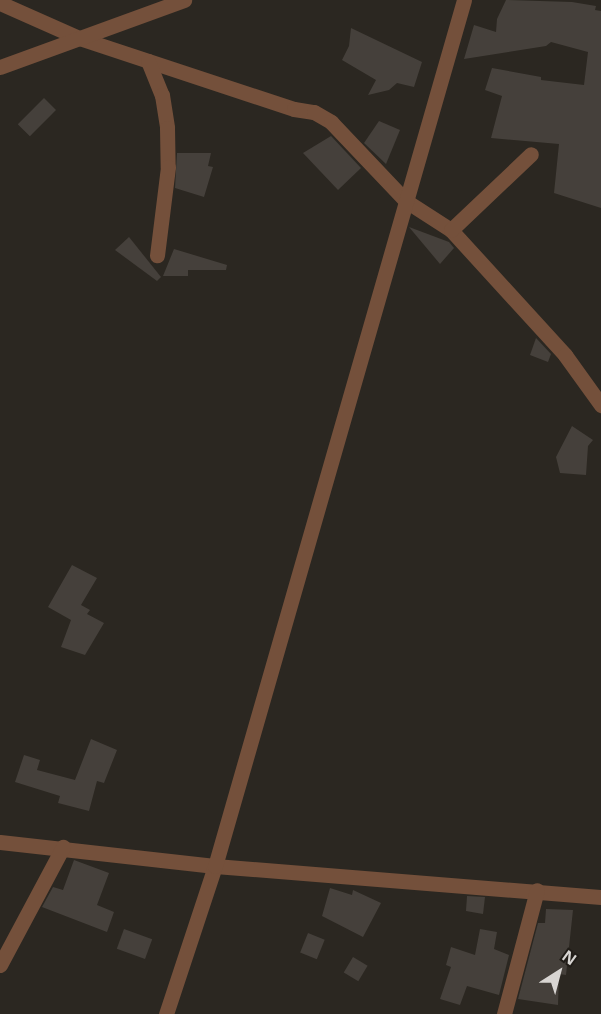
<!DOCTYPE html>
<html>
<head>
<meta charset="utf-8">
<style>
  body { margin:0 }
  #map { position:relative; width:601px; height:1014px; overflow:hidden; background:#2b2721; font-family:"Open Sans",sans-serif }
  div>[style] { position:absolute }
  .building>* { inset:0; background:#45403b; transform-origin:0 0 }
  .street>* { height:15px; margin:-7.5px; padding:0 7.5px; transform-origin:7.5px; border-radius:7.5px; background:#74503b }
  span { translate:-50% -50%; white-space:nowrap; text-align:center; line-height:1.15; -webkit-text-stroke:5px #211d18; paint-order:stroke }
  .north { position:absolute; left:529px; top:942px; width:60px; height:60px; -webkit-text-stroke:4px #211d18; paint-order:stroke; rotate:36deg; font-size:16px; font-weight:700; line-height:24px; text-align:center; color:#d8d5d2 }
  .north::after { content:''; display:block; margin:auto; width:21px; height:27px; background:#d8d5d2; clip-path:polygon(50% 0,100% 100%,50% 72%,0 100%) }
</style>
</head>
<body>
<div id="map">
  <div class="building">
    <div style="clip-path:polygon(506px 0,572px 2px,596px 6px,595px 10px,601px 11px,601px 208px,554px 193px,559px 144px,491px 138px,502px 96px,485px 90px,492px 68px,541px 77px,541px 80px,584px 85px,588px 52px,551px 42px,546px 46px,464px 59px,474px 25px,496px 32px,497px 19px)"></div>
    <div style="clip-path:polygon(351px 28px,422px 62px,414px 87px,397px 83px,389px 90px,368px 95px,376px 80px,342px 60px,349px 46px)"></div>
    <div style="left:44px;top:98px;width:17px;height:37px;rotate:45deg"></div>
    <div style="clip-path:polygon(379px 121px,400px 130px,386px 164px,364px 143px)"></div>
    <div style="clip-path:polygon(331px 136px,361px 168px,338px 190px,303px 153px)"></div>
    <div style="clip-path:polygon(177px 153px,211px 153px,208px 166px,213px 167px,204px 197px,175px 188px)"></div>
    <div style="clip-path:polygon(409px 227px,449px 242px,454px 248px,440px 264px)"></div>
    <div style="clip-path:polygon(129px 237px,161px 277px,157px 281px,115px 250px)"></div>
    <div style="clip-path:polygon(174px 249px,227px 265px,226px 270px,188px 270px,188px 276px,163px 276px)"></div>
    <div style="clip-path:polygon(536px 338px,551px 354px,548px 362px,530px 355px)"></div>
    <div style="clip-path:polygon(572px 426px,593px 440px,588px 446px,586px 475px,560px 473px,556px 457px)"></div>
    <div style="clip-path:polygon(72px 565px,97px 578px,81px 605px,90px 610px,87px 614px,104px 623px,85px 655px,61px 647px,71px 620px,48px 607px)"></div>
    <div style="clip-path:polygon(91px 739px,117px 750px,104px 783px,97px 781px,89px 811px,58px 803px,60px 796px,15px 782px,24px 755px,40px 760px,37px 770px,75px 780px)"></div>
    <div style="clip-path:polygon(74px 860px,109px 873px,97px 905px,114px 912px,107px 932px,42px 907px,53px 887px,63px 890px)"></div>
    <div style="clip-path:polygon(330px 888px,352px 895px,353px 890px,381px 903px,363px 937px,322px 916px)"></div>
    <div style="clip-path:polygon(467px 896px,485px 897px,483px 914px,466px 911px)"></div>
    <div style="clip-path:polygon(546px 909px,573px 910px,566px 975px,559px 974px,558px 1005px,518px 999px,538px 923px,545px 923px)"></div>
    <div style="left:124px;top:929px;width:30px;height:21px;rotate:20deg"></div>
    <div style="clip-path:polygon(480px 929px,497px 932px,494px 949px,509px 955px,499px 995px,467px 986px,460px 1005px,440px 999px,451px 967px,446px 965px,451px 947px,475px 955px)"></div>
    <div style="left:308px;top:933px;width:18px;height:21px;rotate:22deg"></div>
    <div style="left:353px;top:957px;width:17px;height:18px;rotate:31deg"></div>
  </div>
  <div class="street">
    <div style="left:0;top:3px;width:86px;rotate:23.9deg"></div>
    <div style="left:79px;top:38px;width:226px;rotate:18.3deg"></div>
    <div style="left:294px;top:109px;width:20px;rotate:9deg"></div>
    <div style="left:314px;top:112px;width:20px;rotate:30deg"></div>
    <div style="left:331px;top:122px;width:109px;rotate:46.5deg"></div>
    <div style="left:406px;top:201px;width:54px;rotate:32.8deg"></div>
    <div style="left:451px;top:230px;width:169px;rotate:47.6deg"></div>
    <div style="left:565px;top:355px;width:62px;rotate:54.2deg"></div>
    <div style="left:148px;top:61px;width:37px;rotate:68deg"></div>
    <div style="left:162px;top:95px;width:33px;rotate:81deg"></div>
    <div style="left:167px;top:128px;width:39px;rotate:89deg"></div>
    <div style="left:168px;top:167px;width:89px;rotate:97.1deg"></div>
    <div style="left:0;top:67px;width:196px;rotate:-20deg"></div>
    <div style="left:451px;top:230px;width:110px;rotate:-43.5deg"></div>
    <div style="left:0;top:842px;width:216px;rotate:6.4deg"></div>
    <div style="left:215px;top:866px;width:387px;rotate:4.6deg"></div>
    <div style="left:0;top:965px;width:134px;rotate:-61.9deg"></div>
    <div style="left:166px;top:1014px;width:156px;rotate:-71.7deg"></div>
    <div style="left:215px;top:866px;width:901px;rotate:-73.96deg"></div>
    <div style="left:504px;top:1014px;width:128px;rotate:-75.1deg"></div>
  </div>
  <div class="north">N</div>
</div>
</body>
</html>
